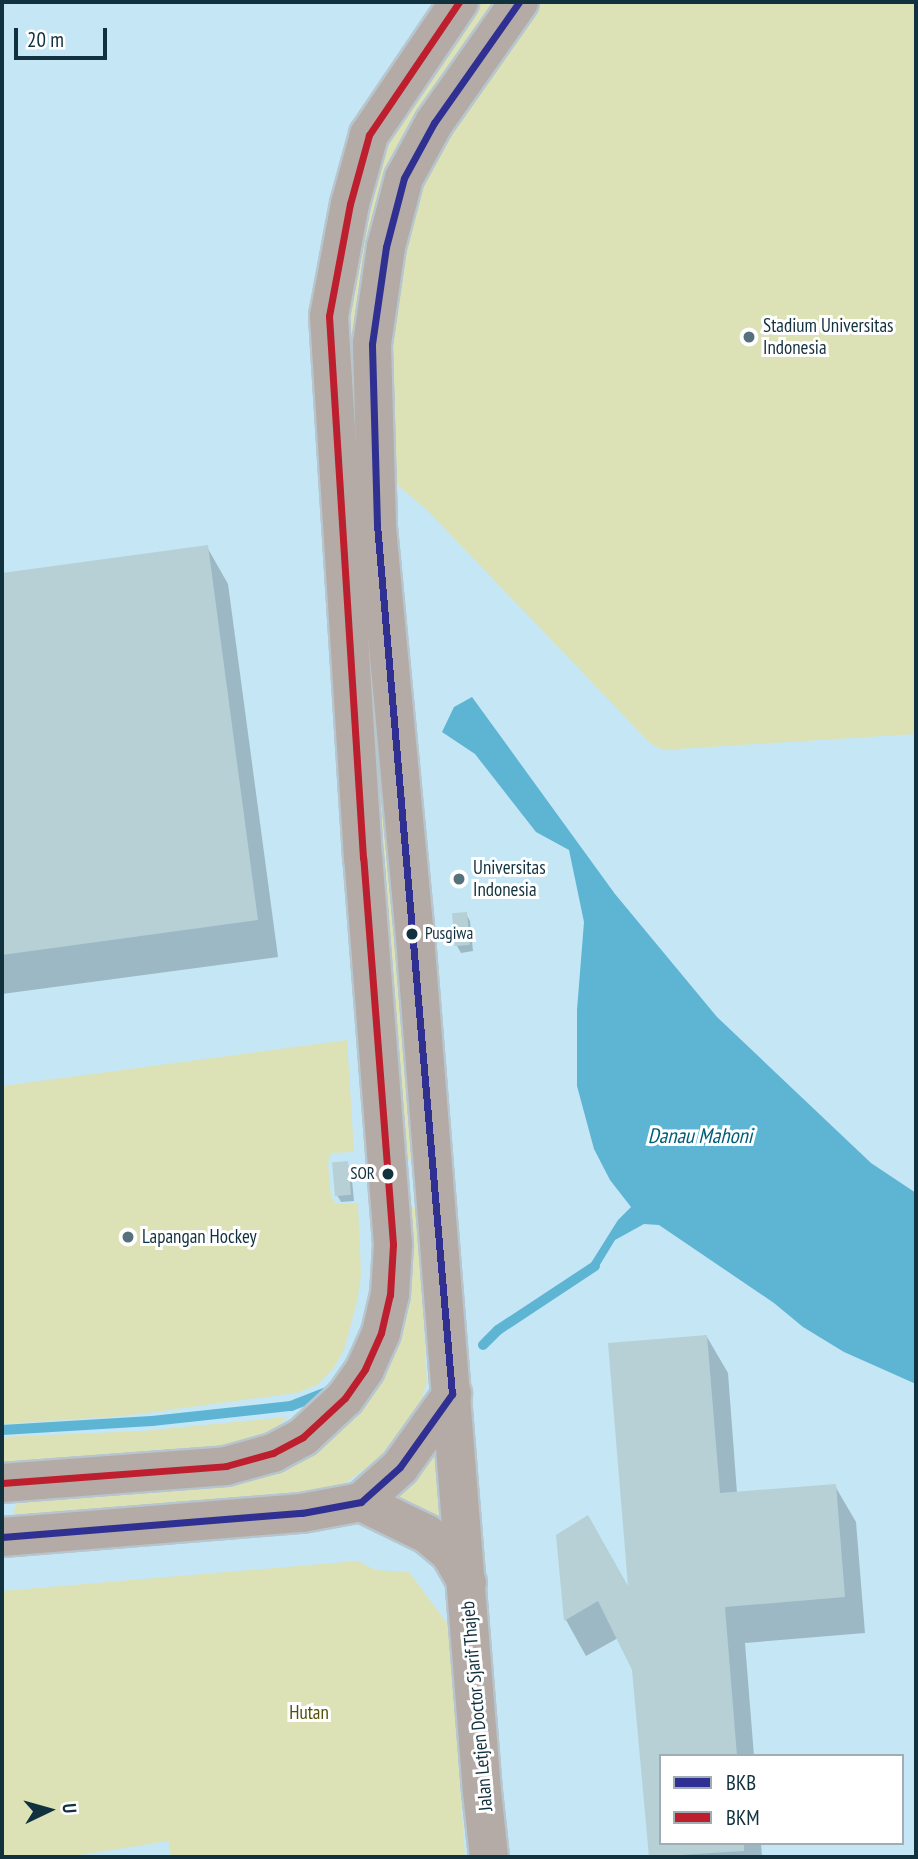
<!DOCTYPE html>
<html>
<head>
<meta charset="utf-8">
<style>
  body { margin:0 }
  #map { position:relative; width:918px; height:1859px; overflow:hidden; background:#d9e8ef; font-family:"PT Sans Narrow",sans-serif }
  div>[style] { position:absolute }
  .built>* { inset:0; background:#c4e6f5 }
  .green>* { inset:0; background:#dde2b6 }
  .water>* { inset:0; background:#5eb4d3 }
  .shadow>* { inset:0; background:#0003 }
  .stream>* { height:10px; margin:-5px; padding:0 5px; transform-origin:5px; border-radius:5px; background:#5eb4d3 }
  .building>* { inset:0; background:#b7d0d5; transform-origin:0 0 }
  .roads { filter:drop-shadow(2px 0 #b7c6ce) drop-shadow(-2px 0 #b7c6ce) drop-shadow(0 2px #b7c6ce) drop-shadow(0 -2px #b7c6ce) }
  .minor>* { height:38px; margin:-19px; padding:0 19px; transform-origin:19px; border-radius:19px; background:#b4aba6 }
  .bus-1>* { height:7px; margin:-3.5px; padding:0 3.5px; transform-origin:3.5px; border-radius:3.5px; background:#303092 }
  .bus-2>* { height:7px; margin:-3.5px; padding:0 3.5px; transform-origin:3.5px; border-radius:3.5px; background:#bd1f2e }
  .dots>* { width:19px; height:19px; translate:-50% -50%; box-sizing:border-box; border:4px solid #fff; border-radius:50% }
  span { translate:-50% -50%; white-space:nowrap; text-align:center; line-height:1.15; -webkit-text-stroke:6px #fff; paint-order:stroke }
  .bus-label { font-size:17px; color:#11313e }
  .left { translate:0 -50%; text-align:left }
  .right { translate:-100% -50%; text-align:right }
  .poi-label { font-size:19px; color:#11313e }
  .street-label { font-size:19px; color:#11313e }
  .park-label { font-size:19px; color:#535006 }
  .water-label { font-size:21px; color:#005e7a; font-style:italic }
  .frame { position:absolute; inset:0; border:4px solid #11313e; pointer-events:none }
  .legend { position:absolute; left:659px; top:1754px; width:245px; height:91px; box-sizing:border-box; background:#fff; border:2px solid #a0adb2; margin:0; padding:9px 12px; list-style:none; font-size:21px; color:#11313e }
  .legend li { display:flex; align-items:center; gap:14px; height:35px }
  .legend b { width:35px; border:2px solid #a0adb2 }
  .north { position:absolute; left:14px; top:1775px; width:70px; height:70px; -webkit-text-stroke:5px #fff; paint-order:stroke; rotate:85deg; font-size:19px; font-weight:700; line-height:28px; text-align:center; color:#11313e }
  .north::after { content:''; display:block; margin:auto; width:24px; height:32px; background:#11313e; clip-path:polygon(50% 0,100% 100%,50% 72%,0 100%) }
  .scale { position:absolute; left:14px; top:28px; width:93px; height:32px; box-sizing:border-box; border:4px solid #11313e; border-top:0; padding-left:9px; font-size:21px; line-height:24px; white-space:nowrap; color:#11313e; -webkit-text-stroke:5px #fff; paint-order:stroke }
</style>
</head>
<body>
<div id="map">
  <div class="built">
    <div style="clip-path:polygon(evenodd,2px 2px,916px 2px,916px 1857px,2px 1857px,2px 2px,661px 1756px,902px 1756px,902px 1843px,661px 1843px,661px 1756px)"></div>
  </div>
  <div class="green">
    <div style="clip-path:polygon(476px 2px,496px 2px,421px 111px,361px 425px,346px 446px,343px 336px,361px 216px,386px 144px)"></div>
    <div style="clip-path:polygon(533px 2px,916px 2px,916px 734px,663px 750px,650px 743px,428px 511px,394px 482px,391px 450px,394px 266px,430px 160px)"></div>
    <div style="clip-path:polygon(355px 561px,368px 566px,413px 1158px,404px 1162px)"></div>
    <div style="clip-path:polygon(347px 1040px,354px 1152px,331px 1153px,328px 1163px,331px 1196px,336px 1204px,358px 1203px,361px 1274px,357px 1302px,344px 1350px,333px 1369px,317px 1385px,296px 1393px,124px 1416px,2px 1424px,2px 1086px)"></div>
    <div style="clip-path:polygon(406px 1204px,416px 1208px,418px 1218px,427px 1382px,418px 1410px,376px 1461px,334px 1491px,22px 1517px,13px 1513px,17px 1503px,24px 1501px,228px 1485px,338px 1428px)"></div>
    <div style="clip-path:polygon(288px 1417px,275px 1429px,225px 1451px,2px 1470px,2px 1437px,143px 1431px)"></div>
    <div style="clip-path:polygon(436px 1453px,441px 1526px,387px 1498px)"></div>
    <div style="clip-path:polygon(358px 1561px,375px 1570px,409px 1572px,449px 1626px,465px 1857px,171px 1857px,169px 1841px,67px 1857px,2px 1857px,2px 1591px)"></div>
  </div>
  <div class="water">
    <div style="clip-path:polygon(472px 697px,615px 894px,717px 1017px,871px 1163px,916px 1193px,916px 1384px,844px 1352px,803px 1327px,774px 1303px,659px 1225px,644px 1224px,615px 1240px,598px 1268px,591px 1263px,618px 1220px,631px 1207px,610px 1180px,594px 1149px,577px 1086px,577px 1010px,584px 922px,569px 850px,536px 832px,475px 754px,442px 732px,454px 707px)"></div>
  </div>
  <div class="shadow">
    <div style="clip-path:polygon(207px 547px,228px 584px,278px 957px,2px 994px,2px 575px)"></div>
    <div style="clip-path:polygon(466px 914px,470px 921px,473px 951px,461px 953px,457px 946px)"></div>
    <div style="clip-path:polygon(347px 1163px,351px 1170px,354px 1201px,341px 1202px,337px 1195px)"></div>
    <div style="clip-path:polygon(707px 1337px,728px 1373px,737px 1493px,835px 1486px,856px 1522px,865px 1633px,745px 1643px,754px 1756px,661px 1756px,661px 1843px,761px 1843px,762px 1857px,651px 1857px,634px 1669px,618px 1638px,586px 1656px,566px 1620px,558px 1536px,630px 1592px)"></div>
  </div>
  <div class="stream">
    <div style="left:483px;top:1345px;width:21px;rotate:-45deg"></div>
    <div style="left:498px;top:1330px;width:116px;rotate:-33.4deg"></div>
    <div style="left:2px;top:1430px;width:150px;rotate:-3.4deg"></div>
    <div style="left:152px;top:1421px;width:140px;rotate:-6.2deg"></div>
    <div style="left:291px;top:1406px;width:44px;rotate:-21.3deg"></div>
  </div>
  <div class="building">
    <div style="clip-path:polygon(208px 545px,258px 920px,2px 955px,2px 573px)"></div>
    <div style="left:467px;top:912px;width:33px;height:15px;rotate:85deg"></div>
    <div style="left:348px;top:1161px;width:34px;height:16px;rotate:85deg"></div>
    <div style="clip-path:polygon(707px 1335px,720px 1493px,836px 1484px,845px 1597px,725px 1607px,737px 1756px,661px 1756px,661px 1843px,744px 1843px,744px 1851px,649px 1857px,632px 1670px,598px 1601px,564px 1621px,556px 1535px,588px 1515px,628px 1586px,608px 1343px)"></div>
  </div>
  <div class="roads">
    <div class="minor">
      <div style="left:2px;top:1483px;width:225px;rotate:-4.3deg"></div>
      <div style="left:226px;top:1466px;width:49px;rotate:-15.5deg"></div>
      <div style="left:273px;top:1453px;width:34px;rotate:-28deg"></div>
      <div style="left:303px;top:1437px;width:57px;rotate:-42.9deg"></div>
      <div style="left:345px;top:1398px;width:35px;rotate:-55deg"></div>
      <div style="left:365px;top:1369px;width:39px;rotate:-66deg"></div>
      <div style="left:381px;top:1333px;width:39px;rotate:-77deg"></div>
      <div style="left:390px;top:1295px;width:51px;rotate:-86.6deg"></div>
      <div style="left:393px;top:1244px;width:387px;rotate:-94.4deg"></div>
      <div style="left:363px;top:858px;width:543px;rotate:-93.59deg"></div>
      <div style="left:329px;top:316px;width:114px;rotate:-79.4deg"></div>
      <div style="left:350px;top:204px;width:72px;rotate:-74.6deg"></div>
      <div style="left:369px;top:135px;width:161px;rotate:-55.9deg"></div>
      <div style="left:361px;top:1502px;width:73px;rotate:25.9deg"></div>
      <div style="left:427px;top:1534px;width:30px;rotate:40deg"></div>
      <div style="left:450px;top:1553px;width:34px;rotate:60deg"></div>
      <div style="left:2px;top:1537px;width:301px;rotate:-4.6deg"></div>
      <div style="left:302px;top:1513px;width:60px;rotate:-10.6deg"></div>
      <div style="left:361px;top:1502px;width:52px;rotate:-41.9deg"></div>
      <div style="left:400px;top:1467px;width:90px;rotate:-54.5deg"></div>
      <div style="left:489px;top:1857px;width:65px;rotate:-96.1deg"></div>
      <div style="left:482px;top:1792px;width:858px;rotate:-94.48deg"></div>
      <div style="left:415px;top:937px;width:414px;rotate:-95.3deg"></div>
      <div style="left:377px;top:525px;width:181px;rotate:-91.6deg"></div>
      <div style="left:372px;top:344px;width:98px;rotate:-81.8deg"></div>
      <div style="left:386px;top:247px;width:71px;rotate:-75.4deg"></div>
      <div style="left:404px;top:178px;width:63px;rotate:-61.4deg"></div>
      <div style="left:434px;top:123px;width:148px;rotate:-54.9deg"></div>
    </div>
  </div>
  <div class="bus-1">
    <div style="left:2px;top:1537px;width:301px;rotate:-4.6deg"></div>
    <div style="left:302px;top:1513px;width:60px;rotate:-10.6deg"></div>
    <div style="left:361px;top:1502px;width:52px;rotate:-41.9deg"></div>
    <div style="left:400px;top:1467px;width:90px;rotate:-54.5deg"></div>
    <div style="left:452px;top:1394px;width:872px;rotate:-94.93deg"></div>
    <div style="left:377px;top:525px;width:181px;rotate:-91.6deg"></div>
    <div style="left:372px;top:344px;width:98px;rotate:-81.8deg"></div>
    <div style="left:386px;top:247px;width:71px;rotate:-75.4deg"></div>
    <div style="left:404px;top:178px;width:63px;rotate:-61.4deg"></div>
    <div style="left:434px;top:123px;width:148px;rotate:-54.9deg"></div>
  </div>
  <div class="bus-2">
    <div style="left:2px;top:1483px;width:225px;rotate:-4.3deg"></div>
    <div style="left:226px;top:1466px;width:49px;rotate:-15.5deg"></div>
    <div style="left:273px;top:1453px;width:34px;rotate:-28deg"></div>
    <div style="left:303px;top:1437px;width:57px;rotate:-42.9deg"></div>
    <div style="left:345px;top:1398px;width:35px;rotate:-55deg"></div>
    <div style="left:365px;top:1369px;width:39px;rotate:-66deg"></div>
    <div style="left:381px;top:1333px;width:39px;rotate:-77deg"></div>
    <div style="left:390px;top:1295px;width:51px;rotate:-86.6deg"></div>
    <div style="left:393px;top:1244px;width:387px;rotate:-94.4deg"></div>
    <div style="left:363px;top:858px;width:543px;rotate:-93.59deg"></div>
    <div style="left:329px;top:316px;width:114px;rotate:-79.4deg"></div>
    <div style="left:350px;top:204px;width:72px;rotate:-74.6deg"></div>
    <div style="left:369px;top:135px;width:161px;rotate:-55.9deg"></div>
  </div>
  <div class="dots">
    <div style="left:749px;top:337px;background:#57717c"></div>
    <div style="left:459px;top:879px;background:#57717c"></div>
    <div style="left:412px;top:934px;background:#11313e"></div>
    <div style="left:388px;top:1174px;background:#11313e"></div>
    <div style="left:128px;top:1237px;background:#57717c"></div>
  </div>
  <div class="bus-label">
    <span class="left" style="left:425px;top:934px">Pusgiwa</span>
    <span class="right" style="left:375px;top:1174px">SOR</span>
  </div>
  <div class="poi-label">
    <span class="left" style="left:763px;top:337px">Stadium Universitas<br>Indonesia</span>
    <span class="left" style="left:473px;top:879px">Universitas<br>Indonesia</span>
    <span class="left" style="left:142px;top:1237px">Lapangan Hockey</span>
  </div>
  <div class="street-label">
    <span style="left:477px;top:1706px;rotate:-95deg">Jalan Letjen Doctor Sjarif Thajeb</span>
  </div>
  <div class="park-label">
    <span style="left:309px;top:1713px">Hutan</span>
  </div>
  <div class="water-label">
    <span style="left:700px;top:1136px">Danau Mahoni</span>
  </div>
  <div class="frame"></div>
  <ul class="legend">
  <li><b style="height:9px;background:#303092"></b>BKB</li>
  <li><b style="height:9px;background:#bd1f2e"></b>BKM</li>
  </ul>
  <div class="north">U</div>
  <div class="scale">20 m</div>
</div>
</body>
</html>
